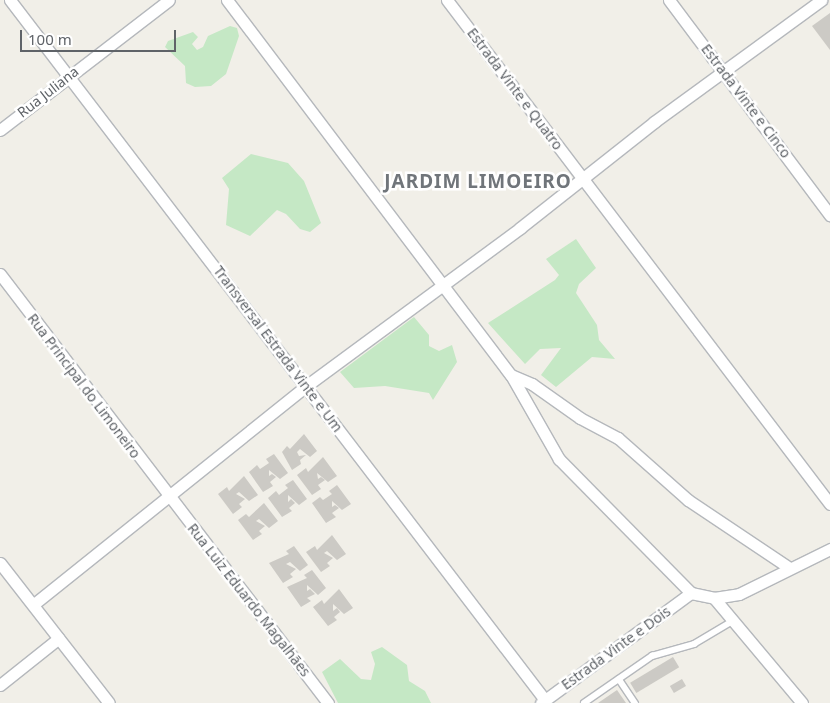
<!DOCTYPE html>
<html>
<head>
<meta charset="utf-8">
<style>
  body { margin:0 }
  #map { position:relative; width:830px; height:703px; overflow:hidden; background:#f1efe8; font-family:"Noto Sans",sans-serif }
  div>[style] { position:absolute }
  .green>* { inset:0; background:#c5e8c5 }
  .building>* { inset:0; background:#cccac5; transform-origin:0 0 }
  .roads { filter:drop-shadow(1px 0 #b5b8bc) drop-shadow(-1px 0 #b5b8bc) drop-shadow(0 1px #b5b8bc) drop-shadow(0 -1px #b5b8bc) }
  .lane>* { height:5.5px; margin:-2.75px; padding:0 2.75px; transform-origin:2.75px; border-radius:2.75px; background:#fff }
  .street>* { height:11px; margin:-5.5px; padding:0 5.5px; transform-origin:5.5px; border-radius:5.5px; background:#fff }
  span { translate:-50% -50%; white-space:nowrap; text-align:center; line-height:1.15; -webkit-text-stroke:5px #fff; paint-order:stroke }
  .street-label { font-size:14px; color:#5f6368 }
  .district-label { font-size:19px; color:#70757a; font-weight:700; letter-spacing:1px }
  .scale { position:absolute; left:20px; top:30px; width:156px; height:22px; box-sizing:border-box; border:2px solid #5f6368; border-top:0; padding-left:6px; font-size:15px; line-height:18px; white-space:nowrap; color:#5f6368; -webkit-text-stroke:4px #fff; paint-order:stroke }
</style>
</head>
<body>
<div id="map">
  <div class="green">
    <div style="clip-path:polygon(230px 26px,237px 28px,239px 36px,226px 74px,211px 86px,195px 87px,186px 83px,185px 66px,165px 47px,168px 41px,193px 32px,198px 37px,192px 44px,197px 50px,203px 47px,208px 36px)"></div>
    <div style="clip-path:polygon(251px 154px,288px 163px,304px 181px,321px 223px,310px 232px,300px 229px,286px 214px,277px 210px,250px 236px,226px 225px,229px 189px,222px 178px)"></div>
    <div style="clip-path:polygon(576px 239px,596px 268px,579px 284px,576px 293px,597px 325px,599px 340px,615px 359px,592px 357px,556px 387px,541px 375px,561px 348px,540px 349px,525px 364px,488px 323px,555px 280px,559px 275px,546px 259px)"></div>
    <div style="clip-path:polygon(414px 317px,429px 335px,429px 346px,439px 351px,452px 345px,457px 362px,433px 400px,429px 393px,385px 386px,354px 388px,340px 372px)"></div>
    <div style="clip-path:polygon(382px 647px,407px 665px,409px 681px,425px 691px,431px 703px,338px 703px,322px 672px,340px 659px,361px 679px,371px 680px,375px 664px,371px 652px)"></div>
  </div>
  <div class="building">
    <div style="clip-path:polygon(830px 13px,830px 50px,812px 26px)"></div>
    <div style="clip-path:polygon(304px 434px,317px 451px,310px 457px,300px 449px,297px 452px,299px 456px,306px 455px,300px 460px,301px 464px,292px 470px,282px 452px,287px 446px,290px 449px)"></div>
    <div style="clip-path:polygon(274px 454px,288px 473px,280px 479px,269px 470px,269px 476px,272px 474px,276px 477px,270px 482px,273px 486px,263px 492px,249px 472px,257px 465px,260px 469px,269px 463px,266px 459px)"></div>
    <div style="clip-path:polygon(323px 457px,337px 476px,328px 482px,317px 473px,318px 479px,321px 477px,325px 480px,318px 485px,321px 489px,312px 495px,297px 475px,306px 468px,308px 472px)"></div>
    <div style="clip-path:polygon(244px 476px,258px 495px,249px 501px,239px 492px,236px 494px,245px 499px,239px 504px,242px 507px,233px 514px,218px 494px,227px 487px,229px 491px)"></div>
    <div style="clip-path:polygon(293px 480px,307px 499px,299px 505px,288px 495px,288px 502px,291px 499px,295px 503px,289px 508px,292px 511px,282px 517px,268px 498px,276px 491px,279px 495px,288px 488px,285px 485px)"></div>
    <div style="clip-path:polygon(337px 485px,351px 504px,342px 510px,332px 501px,332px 507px,335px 505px,339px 508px,332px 513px,336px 517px,326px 523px,312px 503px,320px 497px,323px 500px,332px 494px,329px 491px)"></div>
    <div style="clip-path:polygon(264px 503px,278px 521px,269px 528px,259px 519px,256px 521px,265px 526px,259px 531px,262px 534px,253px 540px,238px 520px,246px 514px,249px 517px)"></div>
    <div style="clip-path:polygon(332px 535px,346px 554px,337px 560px,327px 551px,324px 553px,333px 558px,327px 563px,330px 566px,321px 572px,306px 552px,315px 546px,317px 550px)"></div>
    <div style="clip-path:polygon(294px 546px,308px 565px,300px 571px,290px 562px,286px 564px,296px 569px,290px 574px,293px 577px,283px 583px,269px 563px,289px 554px,286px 551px)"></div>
    <div style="clip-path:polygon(312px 570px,326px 588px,318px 595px,307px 585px,307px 591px,310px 589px,315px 594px,307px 598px,311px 601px,301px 607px,287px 587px,307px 578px,304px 575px)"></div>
    <div style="clip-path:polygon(339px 589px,353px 608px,344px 614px,333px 604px,333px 611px,337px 608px,340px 612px,334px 617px,337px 620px,328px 626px,313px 607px,322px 600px,324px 604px)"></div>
    <div style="left:673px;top:657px;width:12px;height:50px;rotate:59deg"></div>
    <div style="left:682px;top:679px;width:8px;height:14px;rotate:60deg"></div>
    <div style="clip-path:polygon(617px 690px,626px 703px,598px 703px)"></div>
  </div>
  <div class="roads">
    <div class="lane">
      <div style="left:619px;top:679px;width:29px;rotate:56deg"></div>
      <div style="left:584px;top:703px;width:83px;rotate:-34.7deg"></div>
      <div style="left:652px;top:656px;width:44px;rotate:-15.9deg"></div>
      <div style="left:694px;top:644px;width:43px;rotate:-30.7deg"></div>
    </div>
    <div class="street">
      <div style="left:10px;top:0;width:881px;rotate:52.61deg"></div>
      <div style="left:227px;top:0;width:470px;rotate:52.9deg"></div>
      <div style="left:511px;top:375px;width:97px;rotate:60.3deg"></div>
      <div style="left:559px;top:459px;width:188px;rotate:45.4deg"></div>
      <div style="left:447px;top:0;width:633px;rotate:52.77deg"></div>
      <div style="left:669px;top:0;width:269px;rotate:53.2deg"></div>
      <div style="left:0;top:130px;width:213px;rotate:-37.6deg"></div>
      <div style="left:0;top:274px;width:540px;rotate:52.6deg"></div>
      <div style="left:511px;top:375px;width:23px;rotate:23deg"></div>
      <div style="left:532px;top:384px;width:59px;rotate:35.3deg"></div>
      <div style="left:580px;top:418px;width:43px;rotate:27.8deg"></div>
      <div style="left:618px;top:438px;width:94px;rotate:41.5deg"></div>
      <div style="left:688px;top:500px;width:120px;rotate:33.8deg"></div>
      <div style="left:0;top:563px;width:177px;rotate:52.1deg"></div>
      <div style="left:691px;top:593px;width:24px;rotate:12deg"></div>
      <div style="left:714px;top:598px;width:25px;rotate:-9deg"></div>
      <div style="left:739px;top:594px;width:102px;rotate:-26.3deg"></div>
      <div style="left:714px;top:598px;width:137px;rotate:50deg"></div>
      <div style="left:34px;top:604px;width:349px;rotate:-38.7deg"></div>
      <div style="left:306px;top:386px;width:266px;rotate:-36.4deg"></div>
      <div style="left:520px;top:228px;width:171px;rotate:-38.3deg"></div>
      <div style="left:654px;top:122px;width:207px;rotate:-36.1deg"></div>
      <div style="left:0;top:685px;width:75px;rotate:-38.5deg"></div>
      <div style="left:541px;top:703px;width:186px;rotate:-36.3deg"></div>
    </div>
  </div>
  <div class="street-label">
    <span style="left:515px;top:89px;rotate:53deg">Estrada Vinte e Quatro</span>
    <span style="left:48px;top:92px;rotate:-38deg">Rua Juliana</span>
    <span style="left:746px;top:101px;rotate:53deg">Estrada Vinte e Cinco</span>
    <span style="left:278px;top:349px;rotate:53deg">Transversal Estrada Vinte e Um</span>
    <span style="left:84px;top:386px;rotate:53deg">Rua Principal do Limoneiro</span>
    <span style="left:249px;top:600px;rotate:52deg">Rua Luiz Eduardo Magalhães</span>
    <span style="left:616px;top:648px;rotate:-36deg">Estrada Vinte e Dois</span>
  </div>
  <div class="district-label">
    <span style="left:478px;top:182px">JARDIM LIMOEIRO</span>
  </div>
  <div class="scale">100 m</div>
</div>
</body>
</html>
